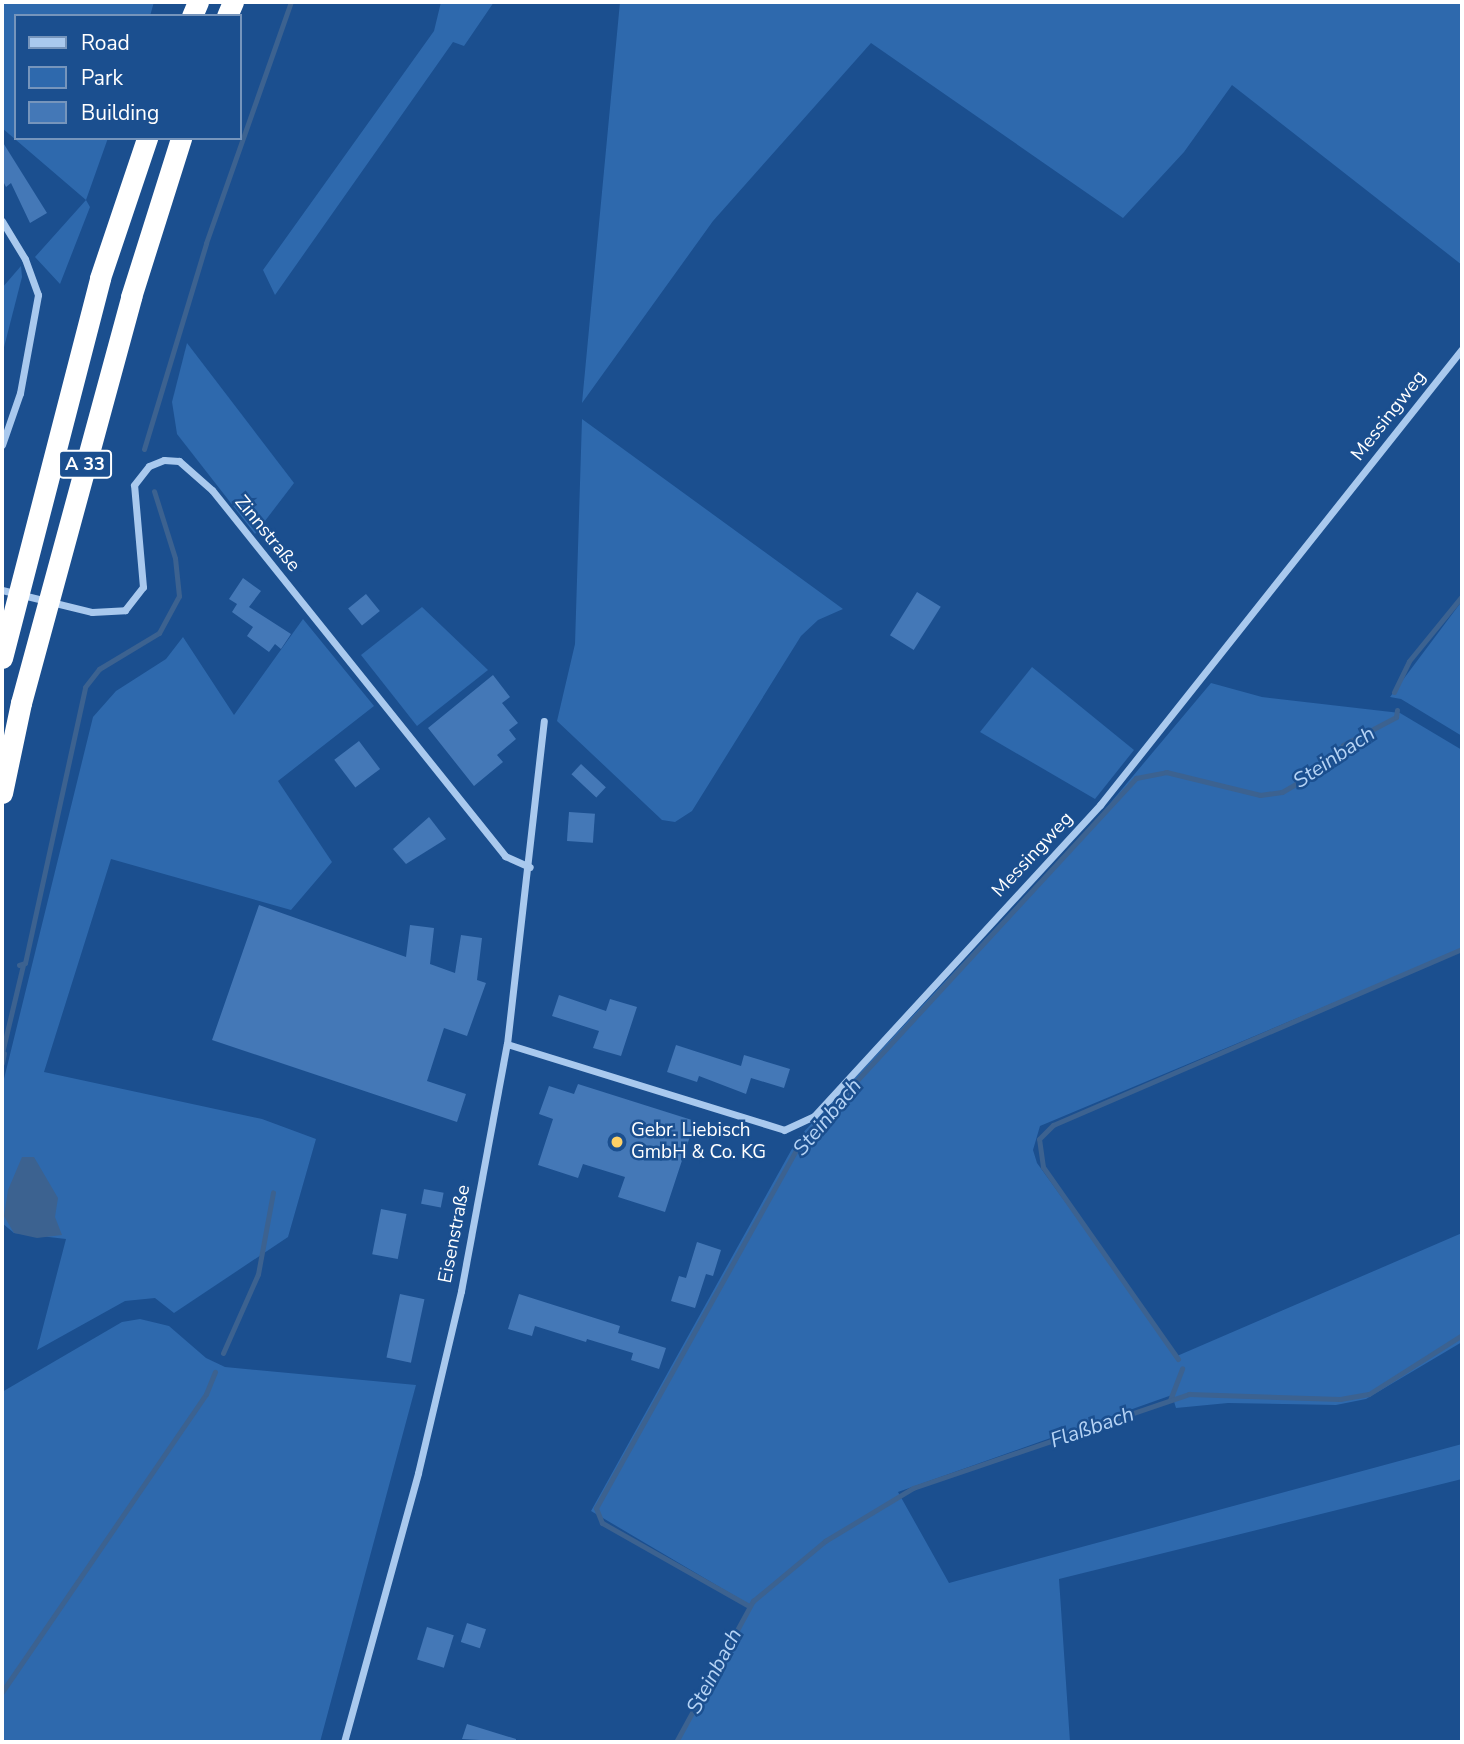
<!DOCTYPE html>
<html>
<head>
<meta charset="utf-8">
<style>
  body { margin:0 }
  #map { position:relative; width:1464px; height:1744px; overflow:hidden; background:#1b4f8f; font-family:"Nunito Sans",sans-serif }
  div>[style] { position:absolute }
  .green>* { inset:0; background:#2e69ad }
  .water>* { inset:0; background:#3c6290 }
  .stream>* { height:5px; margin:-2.5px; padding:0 2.5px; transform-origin:2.5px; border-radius:2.5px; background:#3c6290 }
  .building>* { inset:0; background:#4478b7; transform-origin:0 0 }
  .minor>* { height:7px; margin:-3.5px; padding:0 3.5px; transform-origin:3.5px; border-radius:3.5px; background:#a9c9ee }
  .motorway>* { height:21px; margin:-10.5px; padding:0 10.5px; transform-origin:10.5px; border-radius:10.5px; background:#fff }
  .dots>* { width:19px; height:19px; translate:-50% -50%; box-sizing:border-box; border:4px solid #1b4f8f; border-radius:50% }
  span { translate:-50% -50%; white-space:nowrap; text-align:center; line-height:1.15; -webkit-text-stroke:5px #1b4f8f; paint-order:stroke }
  .shield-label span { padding:2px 5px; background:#1b4f8f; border:2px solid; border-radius:5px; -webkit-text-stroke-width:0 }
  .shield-label { font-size:18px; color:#fff; font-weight:700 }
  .street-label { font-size:19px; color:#fff }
  .poi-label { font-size:19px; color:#fff }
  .left { translate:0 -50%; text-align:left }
  .water-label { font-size:21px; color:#b5d3f5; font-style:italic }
  .frame { position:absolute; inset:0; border:4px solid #fff; pointer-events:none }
  .legend { position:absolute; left:14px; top:14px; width:228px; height:126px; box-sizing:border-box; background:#1b4f8f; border:2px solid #7695bc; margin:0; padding:9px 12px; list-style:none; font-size:21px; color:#fff }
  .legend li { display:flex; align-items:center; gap:14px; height:35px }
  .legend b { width:35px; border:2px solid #7695bc }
</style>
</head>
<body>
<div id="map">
  <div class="green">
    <div style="clip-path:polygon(2px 2px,154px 2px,150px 16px,16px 16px,16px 138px,108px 138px,86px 200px,90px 207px,60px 284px,35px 257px,86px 200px,2px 128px)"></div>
    <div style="clip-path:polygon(441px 2px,494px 2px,464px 46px,453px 42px,275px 295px,263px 270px,434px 31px)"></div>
    <div style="clip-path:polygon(620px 2px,1462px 2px,1462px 265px,1232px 85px,1184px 152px,1123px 218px,871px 43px,713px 221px,582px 403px)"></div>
    <div style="clip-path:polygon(21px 266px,22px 277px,2px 355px,2px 288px)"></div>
    <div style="clip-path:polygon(187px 343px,294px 483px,255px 534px,177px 434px,172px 402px)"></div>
    <div style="clip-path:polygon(582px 419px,843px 609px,818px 620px,801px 636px,692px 811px,675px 822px,662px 820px,557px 721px,575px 644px)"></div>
    <div style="clip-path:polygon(1462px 601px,1462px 736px,1401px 699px,1390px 697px)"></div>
    <div style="clip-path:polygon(422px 607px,488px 670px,417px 726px,361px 655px)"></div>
    <div style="clip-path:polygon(303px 619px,374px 706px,278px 781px,332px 862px,291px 910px,111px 859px,44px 1072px,262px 1119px,316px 1139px,288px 1237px,174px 1313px,155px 1298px,125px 1301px,37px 1350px,66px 1239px,14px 1233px,2px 1223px,2px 1087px,93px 717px,116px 691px,166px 659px,183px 637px,234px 715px)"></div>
    <div style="clip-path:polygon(1032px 667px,1134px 750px,1095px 799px,980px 732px)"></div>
    <div style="clip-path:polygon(1211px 683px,1262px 697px,1400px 713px,1462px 750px,1462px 949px,1040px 1126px,1033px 1150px,1037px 1163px,1177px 1356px,1462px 1233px,1462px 1342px,1366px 1399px,1336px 1405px,1228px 1403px,1176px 1408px,1172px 1395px,898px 1492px,949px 1583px,1462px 1444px,1462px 1479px,1059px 1579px,1070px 1742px,676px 1742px,750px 1605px,591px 1511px,798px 1138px,1091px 826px)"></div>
    <div style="clip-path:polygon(140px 1319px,169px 1326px,206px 1358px,225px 1367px,416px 1385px,320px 1742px,2px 1742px,2px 1392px,122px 1322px)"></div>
  </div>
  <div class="water">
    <div style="clip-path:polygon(22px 1157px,34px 1157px,58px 1198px,55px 1217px,62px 1235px,37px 1238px,14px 1233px,4px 1216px,8px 1190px)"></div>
  </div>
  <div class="stream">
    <div style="left:144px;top:449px;width:215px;rotate:-73.2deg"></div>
    <div style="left:206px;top:243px;width:256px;rotate:-70.6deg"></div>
    <div style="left:1394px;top:692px;width:34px;rotate:-64deg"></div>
    <div style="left:1409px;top:661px;width:84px;rotate:-50.8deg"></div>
    <div style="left:19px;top:965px;width:6px;rotate:-18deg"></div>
    <div style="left:25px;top:963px;width:282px;rotate:-77.7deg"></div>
    <div style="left:85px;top:687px;width:23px;rotate:-52deg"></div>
    <div style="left:99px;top:669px;width:70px;rotate:-31deg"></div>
    <div style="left:159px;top:633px;width:42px;rotate:-61.6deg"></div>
    <div style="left:179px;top:596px;width:38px;rotate:-96deg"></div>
    <div style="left:175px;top:558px;width:70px;rotate:-107.4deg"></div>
    <div style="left:2px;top:1053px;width:90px;rotate:-76.6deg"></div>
    <div style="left:2px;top:1063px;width:10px;rotate:-79deg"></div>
    <div style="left:223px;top:1353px;width:86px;rotate:-66.1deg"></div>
    <div style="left:258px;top:1274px;width:83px;rotate:-79.6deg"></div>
    <div style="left:1178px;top:1359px;width:235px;rotate:-125.1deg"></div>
    <div style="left:1043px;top:1167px;width:28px;rotate:-98deg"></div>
    <div style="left:1039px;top:1139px;width:20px;rotate:-45deg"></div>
    <div style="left:1053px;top:1125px;width:445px;rotate:-23.3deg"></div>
    <div style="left:1170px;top:1400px;width:34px;rotate:-69deg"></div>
    <div style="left:749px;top:1606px;width:169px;rotate:-150.5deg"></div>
    <div style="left:602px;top:1523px;width:16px;rotate:-112deg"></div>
    <div style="left:596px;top:1508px;width:420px;rotate:-60.8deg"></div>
    <div style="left:801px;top:1141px;width:494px;rotate:-47.3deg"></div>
    <div style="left:1136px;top:778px;width:31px;rotate:-11deg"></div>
    <div style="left:1166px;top:772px;width:97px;rotate:13.7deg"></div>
    <div style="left:1260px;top:795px;width:22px;rotate:-8deg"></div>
    <div style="left:1282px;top:792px;width:44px;rotate:-30.1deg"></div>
    <div style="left:1320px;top:770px;width:34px;rotate:-47deg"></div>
    <div style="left:1343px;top:745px;width:60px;rotate:-27.8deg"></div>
    <div style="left:1396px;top:717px;width:7px;rotate:-82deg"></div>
    <div style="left:2px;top:1692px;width:361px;rotate:-55.6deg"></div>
    <div style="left:206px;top:1394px;width:24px;rotate:-68deg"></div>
    <div style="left:676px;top:1742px;width:161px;rotate:-61.4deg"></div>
    <div style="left:753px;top:1601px;width:94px;rotate:-39.8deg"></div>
    <div style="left:825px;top:1541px;width:103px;rotate:-31.1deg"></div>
    <div style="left:913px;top:1488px;width:292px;rotate:-18.8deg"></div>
    <div style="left:1189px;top:1394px;width:151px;rotate:1.9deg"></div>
    <div style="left:1340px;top:1399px;width:29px;rotate:-10deg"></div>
    <div style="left:1369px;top:1394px;width:110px;rotate:-32.4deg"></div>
  </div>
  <div class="building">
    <div style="clip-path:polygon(2px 141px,47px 213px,30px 223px,11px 183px,6px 187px,2px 179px)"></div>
    <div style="clip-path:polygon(243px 578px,261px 591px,249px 607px,291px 634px,281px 649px,275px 644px,269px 652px,247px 636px,253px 627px,232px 612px,237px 604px,229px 599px)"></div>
    <div style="left:917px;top:592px;width:28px;height:51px;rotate:32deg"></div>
    <div style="left:366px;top:594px;width:22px;height:23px;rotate:51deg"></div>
    <div style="clip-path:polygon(493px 675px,510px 697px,502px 703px,518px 723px,509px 730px,516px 739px,497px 755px,503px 762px,474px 786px,428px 728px)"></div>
    <div style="left:359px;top:741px;width:35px;height:31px;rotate:53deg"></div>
    <div style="left:581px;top:764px;width:34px;height:14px;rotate:43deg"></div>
    <div style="left:569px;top:812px;width:26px;height:29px;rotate:4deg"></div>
    <div style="clip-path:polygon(429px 817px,446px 839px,406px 864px,393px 849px)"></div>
    <div style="clip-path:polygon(259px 905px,406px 957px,410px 925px,434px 928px,430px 964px,455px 973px,461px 935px,482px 938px,477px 980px,486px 983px,467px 1036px,444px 1028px,427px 1081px,466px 1094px,457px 1122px,212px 1040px)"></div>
    <div style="clip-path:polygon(559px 995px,606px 1011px,610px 999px,637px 1007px,621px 1056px,593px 1048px,599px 1031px,552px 1016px)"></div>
    <div style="clip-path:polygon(676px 1045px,741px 1066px,744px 1055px,790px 1069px,784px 1088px,751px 1078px,746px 1094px,699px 1076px,697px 1082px,667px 1072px)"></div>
    <div style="clip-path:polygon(578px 1084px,695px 1121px,665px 1212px,618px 1197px,625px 1177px,583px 1164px,578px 1178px,538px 1165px,553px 1119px,539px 1114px,549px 1086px,574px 1094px)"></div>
    <div style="left:424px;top:1189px;width:20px;height:15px;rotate:11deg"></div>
    <div style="left:381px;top:1209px;width:26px;height:46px;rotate:11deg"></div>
    <div style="clip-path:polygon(697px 1242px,721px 1250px,713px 1276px,706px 1274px,695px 1308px,671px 1301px,679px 1276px,686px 1278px)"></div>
    <div style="left:400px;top:1294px;width:25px;height:65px;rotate:12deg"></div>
    <div style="clip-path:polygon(519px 1294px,620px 1326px,618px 1333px,666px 1348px,659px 1369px,631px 1360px,633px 1353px,587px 1339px,586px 1342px,535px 1326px,532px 1336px,508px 1329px)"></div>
    <div style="left:467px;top:1623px;width:20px;height:20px;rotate:18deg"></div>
    <div style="left:427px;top:1627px;width:28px;height:34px;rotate:17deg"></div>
    <div style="clip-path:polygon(467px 1724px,516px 1739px,516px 1742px,462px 1739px)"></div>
  </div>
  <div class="minor">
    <div style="left:2px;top:221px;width:44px;rotate:58.8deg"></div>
    <div style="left:25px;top:259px;width:38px;rotate:70deg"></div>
    <div style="left:38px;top:295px;width:100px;rotate:100.4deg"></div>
    <div style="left:20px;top:393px;width:55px;rotate:109.1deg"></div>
    <div style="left:2px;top:590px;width:93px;rotate:13.7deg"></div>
    <div style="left:92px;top:612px;width:33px;rotate:-3deg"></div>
    <div style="left:125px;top:610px;width:29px;rotate:-52deg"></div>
    <div style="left:143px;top:587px;width:102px;rotate:-95deg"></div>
    <div style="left:134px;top:485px;width:24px;rotate:-52deg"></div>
    <div style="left:149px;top:466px;width:16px;rotate:-22deg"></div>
    <div style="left:164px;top:460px;width:15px;rotate:4deg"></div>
    <div style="left:179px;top:461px;width:44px;rotate:41.3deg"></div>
    <div style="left:212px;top:490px;width:469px;rotate:51.3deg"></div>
    <div style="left:505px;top:856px;width:27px;rotate:24deg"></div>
    <div style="left:507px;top:1044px;width:290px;rotate:17.2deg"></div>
    <div style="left:784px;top:1130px;width:33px;rotate:-25deg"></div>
    <div style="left:814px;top:1116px;width:423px;rotate:-47.4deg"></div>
    <div style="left:1100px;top:805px;width:582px;rotate:-51.56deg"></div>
    <div style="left:344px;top:1742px;width:279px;rotate:-74.6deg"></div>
    <div style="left:418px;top:1473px;width:187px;rotate:-76.7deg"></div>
    <div style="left:461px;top:1291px;width:251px;rotate:-79.5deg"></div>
    <div style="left:507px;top:1044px;width:325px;rotate:-83.5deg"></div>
  </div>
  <div class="motorway">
    <div style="left:192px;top:16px;width:15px;rotate:-67deg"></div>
    <div style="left:227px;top:16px;width:15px;rotate:-67deg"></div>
    <div style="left:2px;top:658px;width:392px;rotate:-75.5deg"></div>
    <div style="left:100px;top:278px;width:148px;rotate:-71.4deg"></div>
    <div style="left:2px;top:793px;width:92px;rotate:-78.1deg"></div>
    <div style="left:21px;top:703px;width:421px;rotate:-74.8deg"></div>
    <div style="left:131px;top:297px;width:167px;rotate:-72.5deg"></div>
  </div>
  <div class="dots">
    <div style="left:617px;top:1142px;background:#ffd166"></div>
  </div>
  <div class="shield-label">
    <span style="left:85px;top:464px">A 33</span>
  </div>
  <div class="street-label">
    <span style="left:1389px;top:416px;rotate:-52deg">Messingweg</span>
    <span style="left:267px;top:534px;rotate:51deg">Zinnstraße</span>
    <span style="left:1033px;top:855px;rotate:-47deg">Messingweg</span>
    <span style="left:455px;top:1234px;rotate:-79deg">Eisenstraße</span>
  </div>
  <div class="poi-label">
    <span class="left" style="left:631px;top:1142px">Gebr. Liebisch<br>GmbH &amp; Co. KG</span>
  </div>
  <div class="water-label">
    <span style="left:1334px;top:757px;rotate:-34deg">Steinbach</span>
    <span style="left:827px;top:1117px;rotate:-50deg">Steinbach</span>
    <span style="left:1092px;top:1427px;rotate:-19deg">Flaßbach</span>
    <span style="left:714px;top:1671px;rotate:-62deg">Steinbach</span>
  </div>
  <div class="frame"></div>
  <ul class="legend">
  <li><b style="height:9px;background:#a9c9ee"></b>Road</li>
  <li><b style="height:19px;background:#2e69ad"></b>Park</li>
  <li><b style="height:19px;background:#4478b7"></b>Building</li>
  </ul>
</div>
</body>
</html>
